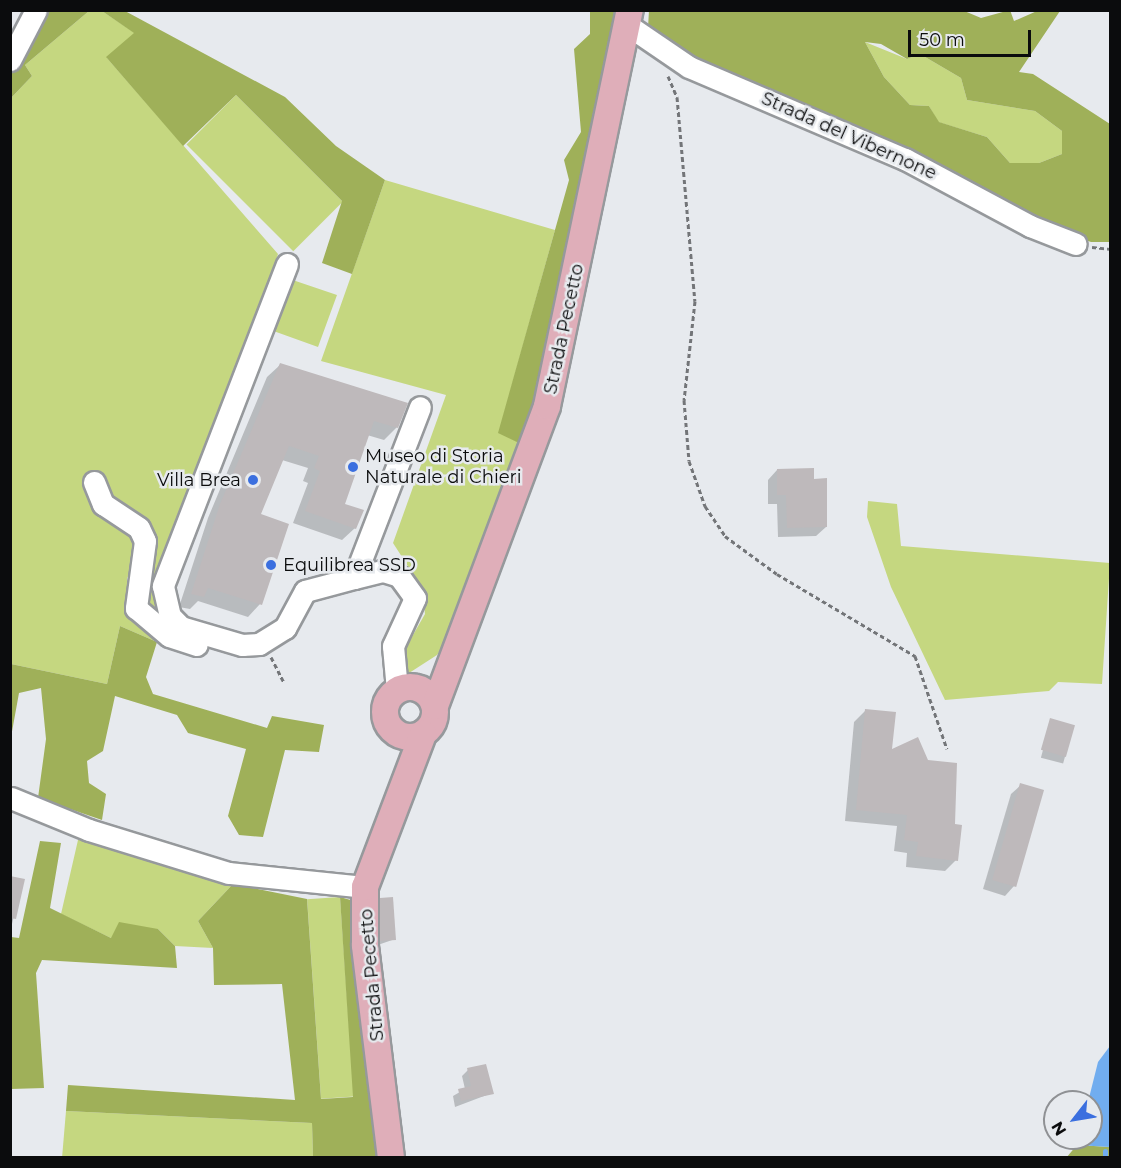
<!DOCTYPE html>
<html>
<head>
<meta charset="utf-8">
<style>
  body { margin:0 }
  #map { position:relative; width:1121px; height:1168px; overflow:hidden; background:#e7eaee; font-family:Montserrat,sans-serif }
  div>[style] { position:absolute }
  .green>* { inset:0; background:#c5d780; transform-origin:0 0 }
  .forest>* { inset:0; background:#9fb059 }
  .water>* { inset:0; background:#71adef }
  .shadow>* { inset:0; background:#0003; transform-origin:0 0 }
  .stream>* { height:5px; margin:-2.5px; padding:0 2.5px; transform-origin:2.5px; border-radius:2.5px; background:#71adef }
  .building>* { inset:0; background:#beb9bb; transform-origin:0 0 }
  .path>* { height:3px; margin-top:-1.5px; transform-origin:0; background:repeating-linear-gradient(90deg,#737578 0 4.5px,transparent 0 7.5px) }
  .roads { filter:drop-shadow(2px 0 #96999c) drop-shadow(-2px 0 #96999c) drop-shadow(0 2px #96999c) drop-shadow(0 -2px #96999c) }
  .minor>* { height:21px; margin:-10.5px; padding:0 10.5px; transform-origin:10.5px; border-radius:10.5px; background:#fff }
  .major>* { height:26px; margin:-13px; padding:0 13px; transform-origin:13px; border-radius:13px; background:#dfaeb9 }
  .major>.ring { margin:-13px; padding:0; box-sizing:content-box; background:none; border:26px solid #dfaeb9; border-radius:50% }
  .dots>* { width:16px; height:16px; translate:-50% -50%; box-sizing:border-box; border:3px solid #e7eaee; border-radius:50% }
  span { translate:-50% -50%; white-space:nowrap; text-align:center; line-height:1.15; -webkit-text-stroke:5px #e7eaee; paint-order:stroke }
  .street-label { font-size:18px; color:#0b0c0d }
  .poi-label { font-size:18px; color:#0b0c0d }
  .left { translate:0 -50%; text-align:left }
  .right { translate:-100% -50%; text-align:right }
  .frame { position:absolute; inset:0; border:12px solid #0b0c0d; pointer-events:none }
  .north { position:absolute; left:1043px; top:1090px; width:60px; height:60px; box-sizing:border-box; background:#e7eaee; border:2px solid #8f9194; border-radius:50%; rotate:239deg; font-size:16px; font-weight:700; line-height:24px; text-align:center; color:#0b0c0d }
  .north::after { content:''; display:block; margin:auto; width:21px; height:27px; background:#3b6fdf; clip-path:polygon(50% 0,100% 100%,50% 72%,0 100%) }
  .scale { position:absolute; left:908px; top:30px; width:123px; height:27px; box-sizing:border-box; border:3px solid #0b0c0d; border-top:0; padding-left:8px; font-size:18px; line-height:21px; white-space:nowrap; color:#0b0c0d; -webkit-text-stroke:4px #e7eaee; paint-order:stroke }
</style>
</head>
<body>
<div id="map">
  <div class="green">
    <div style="clip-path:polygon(89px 11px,102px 11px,135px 33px,107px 58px,278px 254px,272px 273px,337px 295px,318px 347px,254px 324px,162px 565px,153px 594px,158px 614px,143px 608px,152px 538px,105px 499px,107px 485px,85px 480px,95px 507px,135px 536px,137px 551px,127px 579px,130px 610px,157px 642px,120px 626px,107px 684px,11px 664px,11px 98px,32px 76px,25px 65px)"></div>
    <div style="clip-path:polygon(865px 42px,907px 59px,920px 54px,961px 78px,967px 100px,1035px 111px,1062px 131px,1062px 154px,1039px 163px,1010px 163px,987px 137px,938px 122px,929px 106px,910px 105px,884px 77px)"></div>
    <div style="left:236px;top:95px;width:151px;height:70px;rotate:45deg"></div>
    <div style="clip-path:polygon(385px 180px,555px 230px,499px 432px,525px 446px,455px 631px,437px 655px,406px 675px,405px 649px,425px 614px,422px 588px,393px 543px,446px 395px,321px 361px)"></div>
    <div style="clip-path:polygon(868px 501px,897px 504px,901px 546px,1110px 563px,1102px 684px,1058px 682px,1049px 691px,945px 700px,891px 587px,867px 517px)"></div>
    <div style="clip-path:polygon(89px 836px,233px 884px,198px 921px,213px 948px,175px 946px,158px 929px,111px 938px,61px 914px,78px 840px)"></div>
    <div style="left:340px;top:897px;width:200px;height:33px;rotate:86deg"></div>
    <div style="clip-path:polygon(66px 1111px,312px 1123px,313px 1157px,62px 1158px)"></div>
  </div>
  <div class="forest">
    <div style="clip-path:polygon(evenodd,649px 10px,962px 10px,981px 18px,1010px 10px,1014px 21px,1037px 11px,1060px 11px,1019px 72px,1033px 74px,1110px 124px,1110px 242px,1091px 242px,1035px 222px,689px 61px,648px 28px,649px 10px,865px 42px,881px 44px,907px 59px,920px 54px,961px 78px,967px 100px,1035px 111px,1062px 131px,1062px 154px,1039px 163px,1010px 163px,987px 137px,939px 122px,929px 106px,910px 105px,884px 77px,865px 42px)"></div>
    <div style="clip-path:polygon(42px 11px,89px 11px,25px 65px,32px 76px,11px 98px,11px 65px)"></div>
    <div style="clip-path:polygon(102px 11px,125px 11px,285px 97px,336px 146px,385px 180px,352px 274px,322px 263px,342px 201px,236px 95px,183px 146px,106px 57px,134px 33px)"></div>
    <div style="clip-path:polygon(590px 11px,623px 11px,525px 446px,498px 433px,569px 180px,564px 160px,581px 132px,574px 49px,590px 34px)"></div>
    <div style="clip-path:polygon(120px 626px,157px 642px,146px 677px,153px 694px,267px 728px,272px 716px,324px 725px,319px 752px,285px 750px,263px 837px,239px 835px,228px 816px,246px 749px,188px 733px,177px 715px,115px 696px,103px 751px,87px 761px,89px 783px,106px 794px,102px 820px,38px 798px,46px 739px,41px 688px,19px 693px,11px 737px,11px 664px,107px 684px)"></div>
    <div style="clip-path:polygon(40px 841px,61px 843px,50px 908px,111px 938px,119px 922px,158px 929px,175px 946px,177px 968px,42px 960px,36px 973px,44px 1088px,11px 1089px,11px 937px,19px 938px)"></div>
    <div style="clip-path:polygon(233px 884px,307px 899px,321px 1099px,353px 1097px,340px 897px,354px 901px,381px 1157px,313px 1157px,312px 1123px,66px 1111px,68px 1085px,295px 1100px,282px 984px,214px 985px,213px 948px,198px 921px)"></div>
    <div style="clip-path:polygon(1077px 1145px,1110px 1147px,1110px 1157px,1066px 1158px)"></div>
  </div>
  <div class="water">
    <div style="clip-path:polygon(1110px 1046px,1110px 1147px,1077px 1145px,1077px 1138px,1091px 1138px,1088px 1102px,1098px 1062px)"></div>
  </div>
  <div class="shadow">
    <div style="clip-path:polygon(280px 365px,397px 427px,384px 440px,367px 435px,343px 505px,355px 528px,342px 540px,293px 523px,308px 483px,303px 481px,308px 468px,282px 460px,259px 515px,260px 604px,248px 617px,198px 601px,190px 609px,179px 607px,208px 518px,267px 377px)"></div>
    <div style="clip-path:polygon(777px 470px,812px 480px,826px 527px,816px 536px,778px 537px,777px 504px,768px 504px,768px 480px)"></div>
    <div style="clip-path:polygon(865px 711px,891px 752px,927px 761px,954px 826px,956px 860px,945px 871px,906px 867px,907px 853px,894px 851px,897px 826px,845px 821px,854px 722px)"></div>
    <div style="left:1051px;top:720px;width:23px;height:39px;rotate:15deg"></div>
    <div style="clip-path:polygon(1021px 785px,1014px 886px,1005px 896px,983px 889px,1011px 794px)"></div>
    <div style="clip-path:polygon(10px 877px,23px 880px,10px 932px)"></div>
    <div style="clip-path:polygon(381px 900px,395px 939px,375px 946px,375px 906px)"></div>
    <div style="clip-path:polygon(468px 1070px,492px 1093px,455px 1107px,453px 1096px,465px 1089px,462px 1076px)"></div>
  </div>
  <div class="stream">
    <div style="left:1105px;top:1151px;width:7px;rotate:90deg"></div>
  </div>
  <div class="building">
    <div style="clip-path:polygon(280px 363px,408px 403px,398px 428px,374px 421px,345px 504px,364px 510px,356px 529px,305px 511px,320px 471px,314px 468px,319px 456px,289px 446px,261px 514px,289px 524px,262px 605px,208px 588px,204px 597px,191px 594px,220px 504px)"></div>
    <div style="clip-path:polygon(814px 468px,814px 479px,827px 478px,827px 527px,787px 528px,786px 495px,777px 495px,777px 469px)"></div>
    <div style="clip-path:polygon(865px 709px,896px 712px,892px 749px,918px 737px,928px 760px,957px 763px,955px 824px,962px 825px,958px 861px,916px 856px,918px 842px,904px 840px,907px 815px,856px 810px)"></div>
    <div style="left:1050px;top:718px;width:26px;height:33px;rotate:16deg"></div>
    <div style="left:1020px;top:783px;width:25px;height:101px;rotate:16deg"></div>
    <div style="clip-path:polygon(10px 876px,25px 879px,16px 919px,10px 918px)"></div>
    <div style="clip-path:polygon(393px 897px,396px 940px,380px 941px,380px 898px)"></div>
    <div style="clip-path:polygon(486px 1064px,494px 1094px,461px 1101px,458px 1089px,471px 1086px,467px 1068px)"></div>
  </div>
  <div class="path">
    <div style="left:668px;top:76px;width:23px;rotate:67deg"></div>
    <div style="left:677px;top:97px;width:205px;rotate:85deg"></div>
    <div style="left:695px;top:301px;width:100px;rotate:96.3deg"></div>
    <div style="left:684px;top:400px;width:61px;rotate:85.3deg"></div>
    <div style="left:689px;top:461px;width:48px;rotate:70.4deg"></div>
    <div style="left:705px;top:506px;width:36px;rotate:56deg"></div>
    <div style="left:725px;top:536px;width:64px;rotate:36.2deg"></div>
    <div style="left:777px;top:574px;width:161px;rotate:30.7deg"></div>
    <div style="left:915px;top:656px;width:98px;rotate:71deg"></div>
    <div style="left:1092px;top:247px;width:18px;rotate:6deg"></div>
    <div style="left:271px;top:657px;width:28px;rotate:63deg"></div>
  </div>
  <div class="roads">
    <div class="minor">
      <div style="left:626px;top:24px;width:76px;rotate:34.3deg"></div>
      <div style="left:689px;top:67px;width:235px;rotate:23.1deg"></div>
      <div style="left:905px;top:159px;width:142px;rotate:28.2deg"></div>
      <div style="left:1030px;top:226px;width:49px;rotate:21.4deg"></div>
      <div style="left:10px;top:60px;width:56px;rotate:-62.5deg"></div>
      <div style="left:287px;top:264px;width:345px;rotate:111.1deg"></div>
      <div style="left:163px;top:586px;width:31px;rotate:77deg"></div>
      <div style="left:170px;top:616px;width:16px;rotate:45deg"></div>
      <div style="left:181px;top:627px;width:64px;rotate:16.4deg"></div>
      <div style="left:242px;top:645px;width:17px;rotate:-3deg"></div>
      <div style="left:259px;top:644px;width:31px;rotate:-32deg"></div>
      <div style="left:285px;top:628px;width:42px;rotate:-61.6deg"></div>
      <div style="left:305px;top:591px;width:51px;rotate:-14.9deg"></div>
      <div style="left:354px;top:578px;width:183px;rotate:-68.9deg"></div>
      <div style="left:94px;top:482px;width:24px;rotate:68deg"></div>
      <div style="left:103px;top:504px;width:43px;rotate:33.7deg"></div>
      <div style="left:139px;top:528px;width:14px;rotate:65deg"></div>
      <div style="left:145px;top:541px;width:68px;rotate:97.7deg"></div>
      <div style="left:136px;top:608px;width:43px;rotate:40.3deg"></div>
      <div style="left:169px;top:636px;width:29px;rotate:18deg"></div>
      <div style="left:354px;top:578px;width:30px;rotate:-14deg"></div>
      <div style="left:383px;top:571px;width:17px;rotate:17deg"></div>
      <div style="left:399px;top:576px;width:27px;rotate:54deg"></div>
      <div style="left:415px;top:598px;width:53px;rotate:114.6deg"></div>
      <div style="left:393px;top:646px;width:44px;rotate:84.8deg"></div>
      <div style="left:11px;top:798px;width:84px;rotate:22.3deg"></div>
      <div style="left:89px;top:830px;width:146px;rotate:17.1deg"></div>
      <div style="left:229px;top:873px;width:137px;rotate:5.9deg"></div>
    </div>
    <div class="major">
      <div class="ring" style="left:385px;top:687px;width:24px;height:24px"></div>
      <div style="left:435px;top:706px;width:320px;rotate:-69.5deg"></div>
      <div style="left:547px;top:406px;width:405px;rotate:-78.2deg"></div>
      <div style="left:391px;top:1158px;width:215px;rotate:-97deg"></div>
      <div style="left:365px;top:945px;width:58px;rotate:-90deg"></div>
      <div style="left:365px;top:887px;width:164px;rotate:-69.2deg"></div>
    </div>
  </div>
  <div class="dots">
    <div style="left:353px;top:467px;background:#3b6fdf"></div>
    <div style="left:253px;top:480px;background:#3b6fdf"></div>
    <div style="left:271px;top:565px;background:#3b6fdf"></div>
  </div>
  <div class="street-label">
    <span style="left:849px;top:136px;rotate:24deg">Strada del Vibernone</span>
    <span style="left:564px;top:329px;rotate:-78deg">Strada Pecetto</span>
    <span style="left:372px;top:975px;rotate:-95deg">Strada Pecetto</span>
  </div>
  <div class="poi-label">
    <span class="left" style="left:365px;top:467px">Museo di Storia<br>Naturale di Chieri</span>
    <span class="right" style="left:241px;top:480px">Villa Brea</span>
    <span class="left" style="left:283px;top:565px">Equilibrea SSD</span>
  </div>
  <div class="frame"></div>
  <div class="north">N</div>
  <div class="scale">50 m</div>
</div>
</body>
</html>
